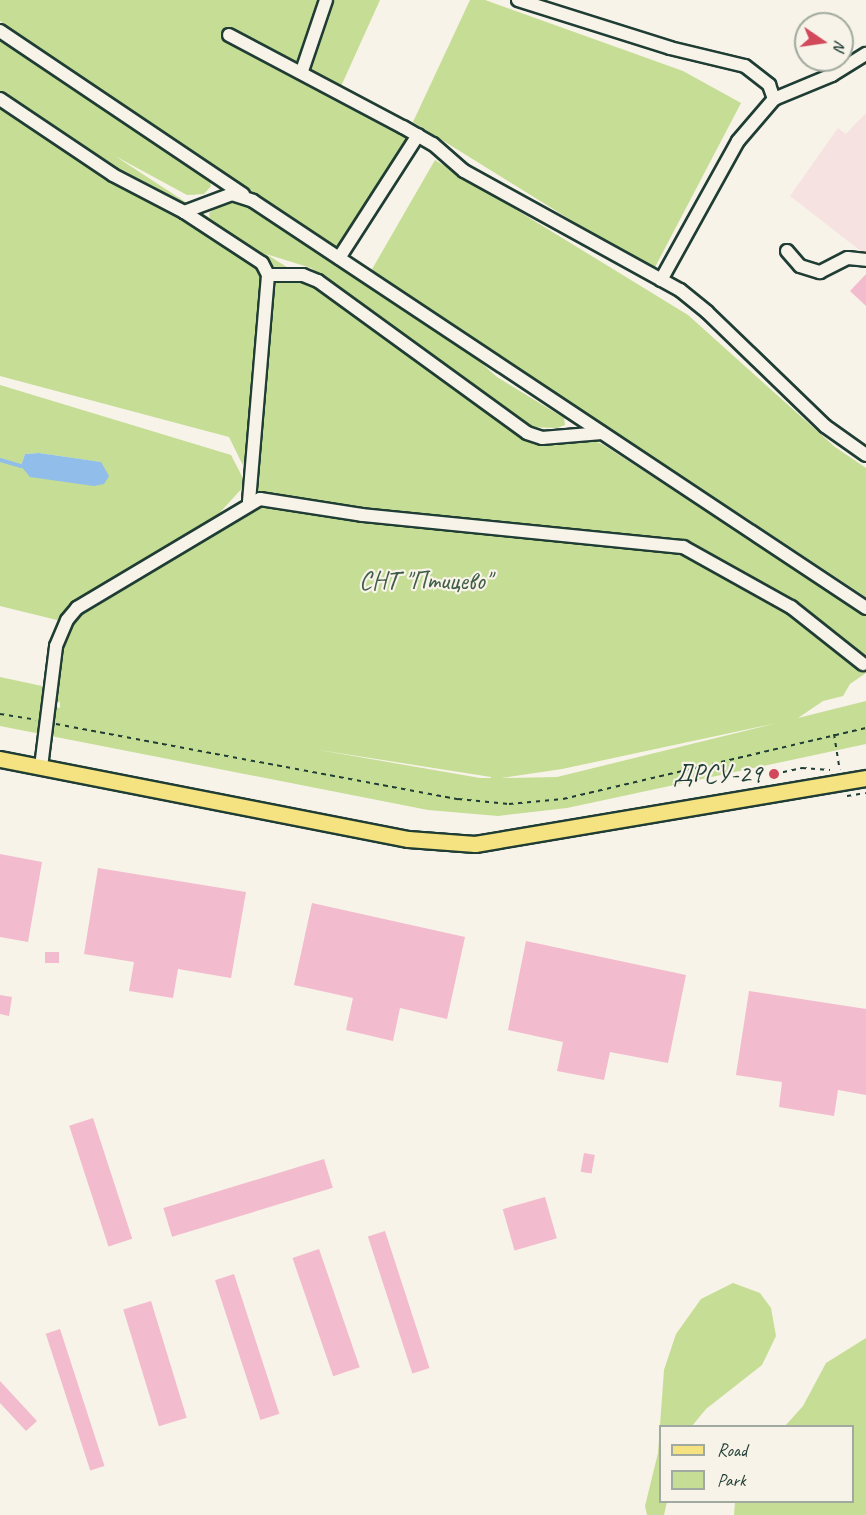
<!DOCTYPE html>
<html>
<head>
<meta charset="utf-8">
<style>
  body { margin:0 }
  #map { position:relative; width:866px; height:1515px; overflow:hidden; background:#f7f3e8; font-family:Caveat,sans-serif }
  div>[style] { position:absolute }
  .built>* { inset:0; background:#f6e2e0 }
  .green>* { inset:0; background:#c5dd94 }
  .water>* { inset:0; background:#90bdea }
  .stream>* { height:4px; margin:-2px; padding:0 2px; transform-origin:2px; border-radius:2px; background:#90bdea }
  .building>* { inset:0; background:#f3bbce; transform-origin:0 0 }
  .path>* { height:2px; margin-top:-1px; transform-origin:0; background:repeating-linear-gradient(90deg,#1f3d34 0 4.5px,transparent 0 9px) }
  .roads { filter:drop-shadow(2px 0 #1f3d34) drop-shadow(-2px 0 #1f3d34) drop-shadow(0 2px #1f3d34) drop-shadow(0 -2px #1f3d34) }
  .minor>* { height:12px; margin:-6px; padding:0 6px; transform-origin:6px; border-radius:6px; background:#f7f3e8 }
  .major>* { height:15px; margin:-7.5px; padding:0 7.5px; transform-origin:7.5px; border-radius:7.5px; background:#f5e382 }
  .dots>* { width:16px; height:16px; translate:-50% -50%; box-sizing:border-box; border:3px solid #f7f3e8; border-radius:50% }
  span { translate:-50% -50%; white-space:nowrap; text-align:center; line-height:1.15; -webkit-text-stroke:4.5px #f7f3e8; paint-order:stroke }
  .park-label { font-size:26px; color:#405d47 }
  .poi-label { font-size:26px; color:#1f3d34 }
  .right { translate:-100% -50%; text-align:right }
  .legend { position:absolute; left:659px; top:1425px; width:195px; height:78px; box-sizing:border-box; background:#f7f3e8; border:2px solid #a1aaa0; margin:0; padding:8px 10px; list-style:none; font-size:18px; color:#1f3d34 }
  .legend li { display:flex; align-items:center; gap:12px; height:30px }
  .legend b { width:30px; border:2px solid #a1aaa0 }
  .north { position:absolute; left:794px; top:12px; width:60px; height:60px; box-sizing:border-box; background:#f7f3e8; border:2px solid #a1aaa0; border-radius:50%; rotate:103deg; font-size:16px; font-weight:700; line-height:24px; text-align:center; color:#1f3d34 }
  .north::after { content:''; display:block; margin:auto; width:21px; height:27px; background:#d1495b; clip-path:polygon(50% 0,100% 100%,50% 72%,0 100%) }
</style>
</head>
<body>
<div id="map">
  <div class="built">
    <div style="clip-path:polygon(866px 113px,866px 255px,790px 196px,838px 128px,846px 134px)"></div>
  </div>
  <div class="green">
    <div style="clip-path:polygon(0 0,380px 0,338px 93px,410px 139px,339px 254px,0 21px)"></div>
    <div style="clip-path:polygon(470px 0,485px 0,683px 71px,741px 103px,653px 271px,413px 122px)"></div>
    <div style="clip-path:polygon(evenodd,0 34px,209px 175px,211px 186px,204px 194px,187px 195px,115px 156px,210px 218px,209px 213px,221px 204px,238px 200px,252px 207px,470px 353px,497px 377px,564px 418px,565px 425px,557px 428px,528px 427px,556px 446px,559px 441px,587px 438px,602px 444px,866px 615px,866px 673px,850px 684px,843px 696px,823px 701px,798px 718px,866px 701px,866px 744px,567px 808px,498px 816px,428px 810px,0 726px,0 677px,42px 686px,54px 707px,60px 708px,60px 702px,53px 701px,59px 645px,71px 620px,169px 555px,61px 621px,0 606px,0 385px,231px 455px,246px 484px,203px 531px,259px 498px,229px 437px,0 376px,0 34px,266px 254px,311px 268px,495px 404px,311px 282px,266px 254px,0 34px,39px 453px,100px 462px,21px 466px,25px 454px,39px 453px,0 34px,777px 723px,557px 777px,501px 778px,562px 769px,777px 723px,0 34px,313px 749px,491px 777px,491px 778px,480px 778px,313px 749px)"></div>
    <div style="clip-path:polygon(435px 160px,688px 315px,835px 447px,866px 468px,866px 597px,371px 271px)"></div>
    <div style="clip-path:polygon(733px 1283px,760px 1293px,771px 1308px,776px 1336px,762px 1365px,706px 1409px,692px 1426px,660px 1426px,660px 1502px,667px 1502px,664px 1515px,647px 1515px,645px 1506px,658px 1453px,664px 1370px,676px 1334px,701px 1299px)"></div>
    <div style="clip-path:polygon(866px 1338px,866px 1515px,734px 1515px,735px 1502px,852px 1502px,852px 1426px,785px 1426px,803px 1406px,826px 1363px)"></div>
  </div>
  <div class="water">
    <div style="clip-path:polygon(39px 453px,101px 462px,109px 476px,104px 484px,94px 486px,30px 477px,21px 466px,25px 454px)"></div>
  </div>
  <div class="stream">
    <div style="left:0;top:460px;width:22px;rotate:16deg"></div>
  </div>
  <div class="building">
    <div style="clip-path:polygon(866px 274px,866px 306px,850px 291px)"></div>
    <div style="clip-path:polygon(0 854px,42px 862px,28px 942px,0 937px)"></div>
    <div style="clip-path:polygon(98px 868px,246px 892px,231px 978px,178px 969px,173px 998px,129px 991px,134px 962px,84px 954px)"></div>
    <div style="clip-path:polygon(312px 903px,465px 937px,447px 1019px,400px 1008px,393px 1041px,346px 1030px,353px 998px,294px 985px)"></div>
    <div style="clip-path:polygon(526px 941px,686px 975px,668px 1063px,610px 1052px,604px 1080px,557px 1071px,563px 1042px,508px 1030px)"></div>
    <div style="left:45px;top:952px;width:14px;height:11px"></div>
    <div style="clip-path:polygon(749px 991px,866px 1009px,866px 1095px,838px 1090px,834px 1116px,779px 1107px,782px 1082px,736px 1075px)"></div>
    <div style="clip-path:polygon(0 995px,12px 997px,9px 1016px,0 1014px)"></div>
    <div style="left:93px;top:1118px;width:127px;height:25px;rotate:72deg"></div>
    <div style="left:584px;top:1153px;width:11px;height:19px;rotate:10deg"></div>
    <div style="left:324px;top:1159px;width:30px;height:168px;rotate:73deg"></div>
    <div style="left:545px;top:1197px;width:43px;height:44px;rotate:74deg"></div>
    <div style="left:385px;top:1231px;width:144px;height:18px;rotate:72deg"></div>
    <div style="left:319px;top:1249px;width:125px;height:28px;rotate:71deg"></div>
    <div style="left:234px;top:1274px;width:147px;height:20px;rotate:72deg"></div>
    <div style="left:151px;top:1301px;width:122px;height:29px;rotate:73deg"></div>
    <div style="left:60px;top:1329px;width:144px;height:15px;rotate:72deg"></div>
    <div style="clip-path:polygon(0 1381px,37px 1421px,26px 1431px,0 1403px)"></div>
  </div>
  <div class="path">
    <div style="left:0;top:714px;width:36px;rotate:9deg"></div>
    <div style="left:56px;top:724px;width:409px;rotate:10.6deg"></div>
    <div style="left:458px;top:799px;width:51px;rotate:5.6deg"></div>
    <div style="left:509px;top:804px;width:54px;rotate:-5.3deg"></div>
    <div style="left:563px;top:799px;width:311px;rotate:-13.2deg"></div>
    <div style="left:834px;top:734px;width:36px;rotate:81deg"></div>
    <div style="left:774px;top:774px;width:29px;rotate:-12deg"></div>
    <div style="left:802px;top:768px;width:28px;rotate:4deg"></div>
    <div style="left:847px;top:796px;width:19px;rotate:-9deg"></div>
  </div>
  <div class="roads">
    <div class="minor">
      <div style="left:518px;top:0;width:159px;rotate:17.5deg"></div>
      <div style="left:670px;top:48px;width:77px;rotate:13.5deg"></div>
      <div style="left:745px;top:66px;width:31px;rotate:38deg"></div>
      <div style="left:769px;top:85px;width:15px;rotate:70deg"></div>
      <div style="left:0;top:31px;width:293px;rotate:33.9deg"></div>
      <div style="left:229px;top:35px;width:197px;rotate:27.9deg"></div>
      <div style="left:403px;top:127px;width:34px;rotate:30deg"></div>
      <div style="left:433px;top:144px;width:41px;rotate:41.1deg"></div>
      <div style="left:464px;top:171px;width:247px;rotate:28.9deg"></div>
      <div style="left:680px;top:290px;width:35px;rotate:39deg"></div>
      <div style="left:707px;top:312px;width:164px;rotate:44deg"></div>
      <div style="left:825px;top:426px;width:50px;rotate:35.3deg"></div>
      <div style="left:302px;top:71px;width:75px;rotate:-71.3deg"></div>
      <div style="left:0;top:99px;width:136px;rotate:33.9deg"></div>
      <div style="left:113px;top:175px;width:80px;rotate:27.5deg"></div>
      <div style="left:184px;top:212px;width:51px;rotate:-20.6deg"></div>
      <div style="left:232px;top:194px;width:22px;rotate:18deg"></div>
      <div style="left:253px;top:201px;width:736px;rotate:33.58deg"></div>
      <div style="left:184px;top:212px;width:93px;rotate:33.2deg"></div>
      <div style="left:262px;top:263px;width:13px;rotate:63deg"></div>
      <div style="left:268px;top:275px;width:228px;rotate:94.8deg"></div>
      <div style="left:787px;top:251px;width:20px;rotate:49deg"></div>
      <div style="left:800px;top:266px;width:21px;rotate:17deg"></div>
      <div style="left:820px;top:272px;width:31px;rotate:-27deg"></div>
      <div style="left:848px;top:258px;width:18px;rotate:6deg"></div>
      <div style="left:339px;top:258px;width:146px;rotate:-57.3deg"></div>
      <div style="left:268px;top:275px;width:35px"></div>
      <div style="left:303px;top:275px;width:16px;rotate:22deg"></div>
      <div style="left:318px;top:281px;width:258px;rotate:36deg"></div>
      <div style="left:527px;top:433px;width:16px;rotate:18deg"></div>
      <div style="left:542px;top:438px;width:60px;rotate:-4.8deg"></div>
      <div style="left:661px;top:280px;width:159px;rotate:-61deg"></div>
      <div style="left:738px;top:141px;width:55px;rotate:-49.4deg"></div>
      <div style="left:774px;top:99px;width:63px;rotate:-22.5deg"></div>
      <div style="left:832px;top:75px;width:40px;rotate:-32deg"></div>
      <div style="left:41px;top:767px;width:122px;rotate:-82.9deg"></div>
      <div style="left:56px;top:646px;width:28px;rotate:-67deg"></div>
      <div style="left:67px;top:620px;width:16px;rotate:-50deg"></div>
      <div style="left:77px;top:608px;width:213px;rotate:-30.8deg"></div>
      <div style="left:260px;top:499px;width:103px;rotate:8.9deg"></div>
      <div style="left:362px;top:515px;width:323px;rotate:5.7deg"></div>
      <div style="left:683px;top:547px;width:124px;rotate:29.1deg"></div>
      <div style="left:791px;top:607px;width:92px;rotate:38.4deg"></div>
    </div>
    <div class="major">
      <div style="left:0;top:759px;width:416px;rotate:11.1deg"></div>
      <div style="left:408px;top:839px;width:67px;rotate:4.3deg"></div>
      <div style="left:475px;top:844px;width:397px;rotate:-9.6deg"></div>
    </div>
  </div>
  <div class="dots">
    <div style="left:774px;top:774px;background:#d1495b"></div>
  </div>
  <div class="park-label">
    <span style="left:425px;top:581px">СНТ "Птицево"</span>
  </div>
  <div class="poi-label">
    <span class="right" style="left:762px;top:774px">ДРСУ-29</span>
  </div>
  <ul class="legend">
  <li><b style="height:8px;background:#f5e382"></b>Road</li>
  <li><b style="height:16px;background:#c5dd94"></b>Park</li>
  </ul>
  <div class="north">N</div>
</div>
</body>
</html>
